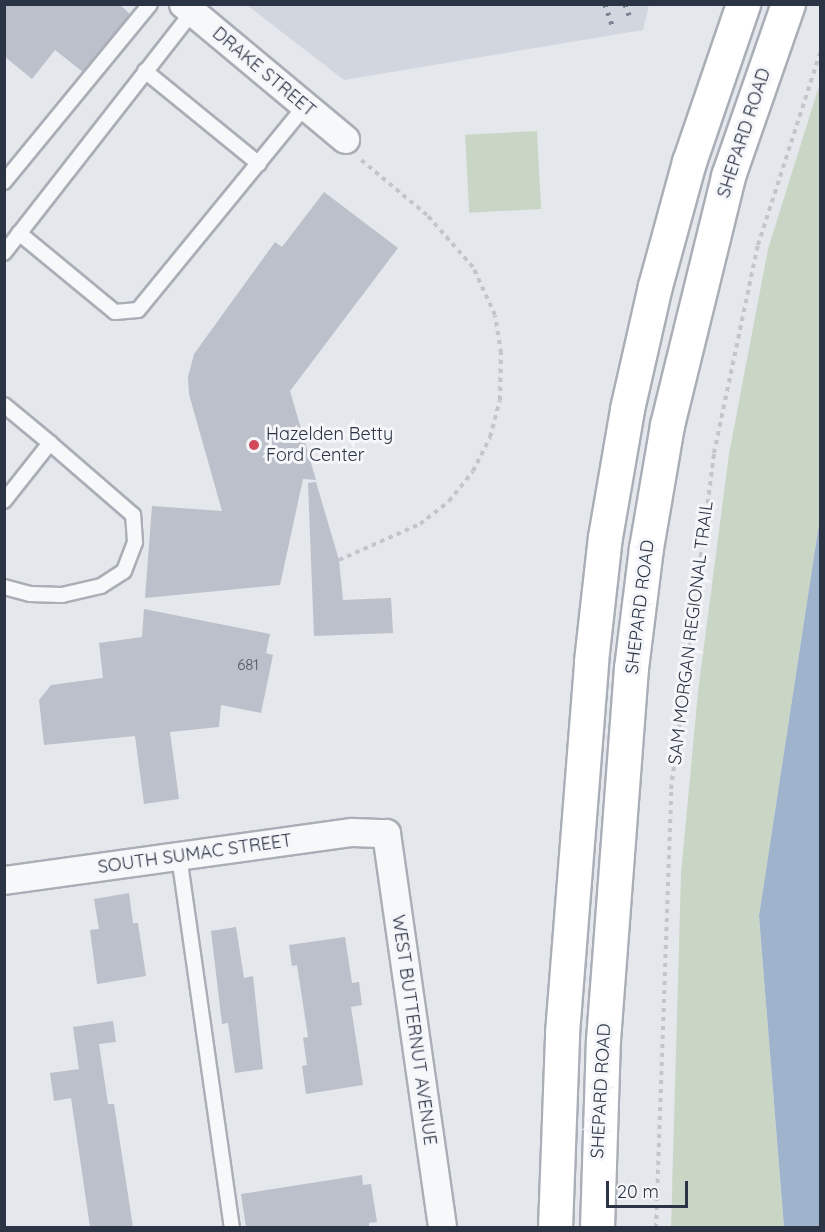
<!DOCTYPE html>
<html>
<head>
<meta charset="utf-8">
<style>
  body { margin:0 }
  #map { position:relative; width:825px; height:1232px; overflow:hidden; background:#e4e7ec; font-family:Quicksand,sans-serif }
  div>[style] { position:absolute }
  .built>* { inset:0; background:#d2d6de }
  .green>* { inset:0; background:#c9d6c5; transform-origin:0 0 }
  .water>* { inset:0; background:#9fb4cc }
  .building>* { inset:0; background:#bbc0ca }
  .path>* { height:4px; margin-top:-2px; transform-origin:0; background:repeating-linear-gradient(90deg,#c2c5cb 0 4.5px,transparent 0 9px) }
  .roads { filter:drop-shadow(2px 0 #a9aeb7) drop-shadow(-2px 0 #a9aeb7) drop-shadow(0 2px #a9aeb7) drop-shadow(0 -2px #a9aeb7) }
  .lane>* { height:14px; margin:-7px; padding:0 7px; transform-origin:7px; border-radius:7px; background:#f7f8fa }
  .street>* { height:27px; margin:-13.5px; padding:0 13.5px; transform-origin:13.5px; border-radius:13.5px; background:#f7f8fa }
  .highway>* { height:33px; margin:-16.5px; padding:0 16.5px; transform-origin:16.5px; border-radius:16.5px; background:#fff }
  .rail>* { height:4.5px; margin-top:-2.25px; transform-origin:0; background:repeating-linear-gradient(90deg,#7d8696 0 3px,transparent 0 9px) }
  .dots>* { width:16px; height:16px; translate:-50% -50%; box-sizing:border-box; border:3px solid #f4f6f9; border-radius:50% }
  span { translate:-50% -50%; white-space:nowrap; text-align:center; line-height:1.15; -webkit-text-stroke:6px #f4f6f9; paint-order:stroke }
  .number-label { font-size:15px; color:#4f5766 }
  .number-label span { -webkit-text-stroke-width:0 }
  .street-label { font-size:18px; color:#2b3445 }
  .poi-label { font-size:18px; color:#2b3445 }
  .left { translate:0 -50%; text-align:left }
  .frame { position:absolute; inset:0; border:6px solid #2b3445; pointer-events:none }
  .scale { position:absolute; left:606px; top:1181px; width:82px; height:27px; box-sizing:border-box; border:3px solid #2b3445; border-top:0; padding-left:8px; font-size:18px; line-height:21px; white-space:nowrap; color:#2b3445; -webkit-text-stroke:4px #f4f6f9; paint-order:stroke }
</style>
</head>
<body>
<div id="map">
  <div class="built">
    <div style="clip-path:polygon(247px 5px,649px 5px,643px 30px,344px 80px)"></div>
  </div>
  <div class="green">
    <div style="clip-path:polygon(820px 83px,820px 517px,759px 916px,784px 1227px,671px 1228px,681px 874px,698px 692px,729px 454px,768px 249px)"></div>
    <div style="left:537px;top:131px;width:78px;height:72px;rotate:87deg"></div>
  </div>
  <div class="water">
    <div style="clip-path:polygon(820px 517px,820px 1227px,784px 1227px,759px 916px)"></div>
  </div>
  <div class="building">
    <div style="clip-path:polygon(4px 4px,119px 4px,130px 14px,83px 72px,55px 50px,32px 79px,4px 56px)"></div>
    <div style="clip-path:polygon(324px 192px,398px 248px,290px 391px,316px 480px,303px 479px,280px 585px,145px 598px,152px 506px,222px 511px,189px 394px,188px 377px,194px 354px,275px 242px,282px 247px)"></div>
    <div style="clip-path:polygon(316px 482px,339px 560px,343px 600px,391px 598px,393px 633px,314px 636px,308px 483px)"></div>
    <div style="clip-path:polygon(144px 609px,270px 634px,266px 653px,273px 655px,261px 713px,221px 705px,219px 727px,170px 732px,179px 799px,144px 804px,135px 736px,44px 745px,39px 700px,51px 685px,103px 678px,99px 643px,142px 637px)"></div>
    <div style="clip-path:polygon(129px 893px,133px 923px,138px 923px,146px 976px,97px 984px,90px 930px,99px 929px,94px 899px)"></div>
    <div style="clip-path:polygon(236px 927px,244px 978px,253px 976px,263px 1069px,235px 1073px,228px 1023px,222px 1024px,211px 931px)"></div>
    <div style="clip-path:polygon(345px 937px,352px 983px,359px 982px,362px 1005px,351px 1007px,363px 1085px,306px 1094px,302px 1066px,307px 1065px,303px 1038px,308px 1037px,297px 965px,292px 966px,289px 945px)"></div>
    <div style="clip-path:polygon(113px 1021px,116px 1042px,99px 1044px,108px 1104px,114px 1104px,133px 1227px,90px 1227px,71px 1098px,54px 1101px,50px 1073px,79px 1069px,73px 1027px)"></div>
    <div style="clip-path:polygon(362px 1175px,363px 1185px,371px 1184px,377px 1222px,369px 1223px,369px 1227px,246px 1227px,241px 1194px)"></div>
  </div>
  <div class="path">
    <div style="left:339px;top:560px;width:89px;rotate:-24deg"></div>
    <div style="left:420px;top:524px;width:37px;rotate:-38deg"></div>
    <div style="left:449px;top:501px;width:38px;rotate:-51deg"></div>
    <div style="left:473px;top:471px;width:38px;rotate:-63deg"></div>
    <div style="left:490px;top:437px;width:38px;rotate:-75deg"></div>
    <div style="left:500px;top:400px;width:47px;rotate:-88.8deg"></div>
    <div style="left:501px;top:353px;width:38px;rotate:-99deg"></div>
    <div style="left:495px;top:315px;width:53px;rotate:-114.6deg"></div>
    <div style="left:473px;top:267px;width:69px;rotate:-131.5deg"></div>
    <div style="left:427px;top:215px;width:87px;rotate:-140.1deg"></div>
    <div style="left:656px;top:1228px;width:439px;rotate:-88deg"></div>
    <div style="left:671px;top:789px;width:339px;rotate:-82.7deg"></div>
    <div style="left:714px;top:453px;width:213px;rotate:-78.1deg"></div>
    <div style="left:758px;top:245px;width:202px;rotate:-72.1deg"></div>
  </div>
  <div class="roads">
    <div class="lane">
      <div style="left:145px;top:71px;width:147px;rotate:39.2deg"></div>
      <div style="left:4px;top:182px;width:230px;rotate:-50.6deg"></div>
      <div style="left:19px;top:233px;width:124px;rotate:39.5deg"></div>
      <div style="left:115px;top:312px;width:23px;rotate:-5deg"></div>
      <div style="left:138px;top:310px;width:264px;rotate:-50.7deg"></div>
      <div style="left:4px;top:253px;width:306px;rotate:-52deg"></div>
      <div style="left:4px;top:405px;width:60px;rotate:39.6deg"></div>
      <div style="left:50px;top:443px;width:74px;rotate:128.4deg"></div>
      <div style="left:4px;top:587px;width:27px;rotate:15deg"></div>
      <div style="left:30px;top:594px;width:32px;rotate:2deg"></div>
      <div style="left:62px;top:595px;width:40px;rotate:-13deg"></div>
      <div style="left:101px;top:586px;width:27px;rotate:-33deg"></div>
      <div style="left:124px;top:571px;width:31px;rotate:-69deg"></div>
      <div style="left:135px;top:542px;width:27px;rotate:-94deg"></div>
      <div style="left:133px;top:515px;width:110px;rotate:-139.1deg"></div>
      <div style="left:179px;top:856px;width:376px;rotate:81.9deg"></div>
    </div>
    <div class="street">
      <div style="left:183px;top:4px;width:211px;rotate:39.8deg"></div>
      <div style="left:4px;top:880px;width:351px;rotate:-7.9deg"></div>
      <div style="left:352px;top:832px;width:34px;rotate:2deg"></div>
      <div style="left:386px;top:833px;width:399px;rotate:81.9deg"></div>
    </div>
    <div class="highway">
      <div style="left:555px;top:1228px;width:195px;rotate:-87.9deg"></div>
      <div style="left:562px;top:1033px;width:373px;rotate:-85.5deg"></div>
      <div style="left:591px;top:661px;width:125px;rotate:-83.6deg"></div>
      <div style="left:605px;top:537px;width:130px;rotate:-80.2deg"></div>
      <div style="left:627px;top:409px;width:126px;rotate:-77.2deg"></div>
      <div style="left:655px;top:286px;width:129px;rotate:-74.7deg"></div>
      <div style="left:689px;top:162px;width:167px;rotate:-71.1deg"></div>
      <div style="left:597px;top:1228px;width:188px;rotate:-88.2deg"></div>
      <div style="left:603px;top:1040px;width:373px;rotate:-85.7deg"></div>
      <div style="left:631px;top:668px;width:121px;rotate:-82.9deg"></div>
      <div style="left:646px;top:548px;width:125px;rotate:-80.3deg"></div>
      <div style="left:667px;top:425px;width:256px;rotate:-76.2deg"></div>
      <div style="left:728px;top:176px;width:182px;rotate:-70.8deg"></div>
    </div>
  </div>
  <div class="rail">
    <div style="left:605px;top:4px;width:24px;rotate:71deg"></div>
    <div style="left:625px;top:4px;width:17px;rotate:69deg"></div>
  </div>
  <div class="dots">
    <div style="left:254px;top:445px;background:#d1495b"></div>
  </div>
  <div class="number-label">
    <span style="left:248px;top:665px">681</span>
  </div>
  <div class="street-label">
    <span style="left:264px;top:72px;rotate:40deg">DRAKE STREET</span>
    <span style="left:744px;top:133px;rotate:-72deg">SHEPARD ROAD</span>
    <span style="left:640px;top:607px;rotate:-83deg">SHEPARD ROAD</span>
    <span style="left:691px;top:633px;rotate:-83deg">SAM MORGAN REGIONAL TRAIL</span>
    <span style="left:195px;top:854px;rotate:-8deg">SOUTH SUMAC STREET</span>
    <span style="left:414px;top:1030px;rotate:82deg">WEST BUTTERNUT AVENUE</span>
    <span style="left:601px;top:1091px;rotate:-87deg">SHEPARD ROAD</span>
  </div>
  <div class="poi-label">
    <span class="left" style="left:266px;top:445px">Hazelden Betty<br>Ford Center</span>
  </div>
  <div class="frame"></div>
  <div class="scale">20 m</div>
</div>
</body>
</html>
